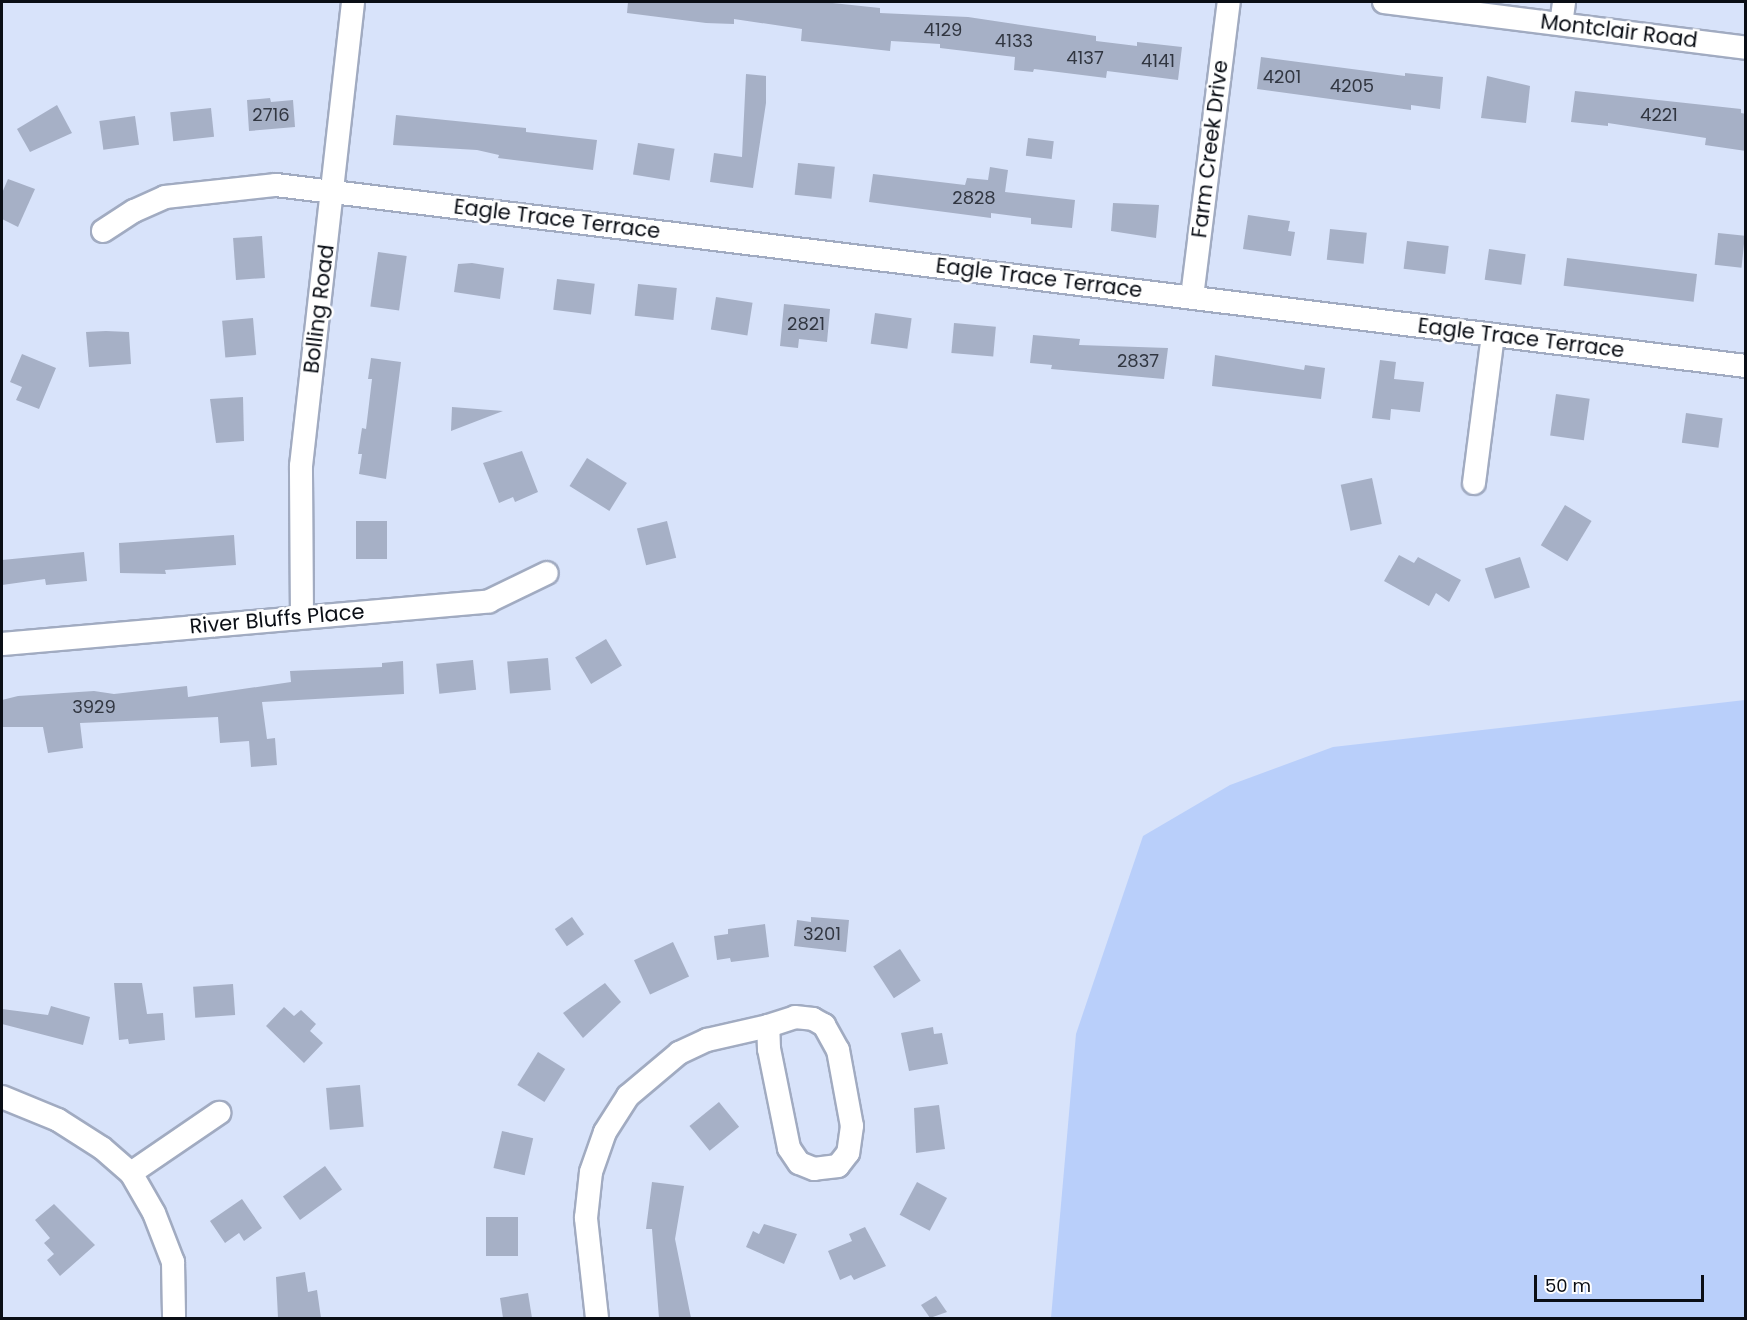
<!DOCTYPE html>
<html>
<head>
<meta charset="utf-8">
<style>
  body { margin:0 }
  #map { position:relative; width:1747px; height:1320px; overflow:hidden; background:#d8e3fa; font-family:Poppins,sans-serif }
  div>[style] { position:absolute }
  .green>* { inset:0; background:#b9cffa }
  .building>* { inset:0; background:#a6b0c6; transform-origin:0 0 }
  .roads { filter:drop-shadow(2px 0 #a1abc1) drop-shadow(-2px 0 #a1abc1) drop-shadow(0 2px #a1abc1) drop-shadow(0 -2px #a1abc1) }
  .minor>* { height:22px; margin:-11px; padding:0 11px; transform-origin:11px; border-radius:11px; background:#fff }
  span { translate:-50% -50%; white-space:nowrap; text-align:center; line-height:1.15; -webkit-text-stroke:5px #fff; paint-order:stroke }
  .number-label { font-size:18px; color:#313641 }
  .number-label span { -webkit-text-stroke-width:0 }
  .street-label { font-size:21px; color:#0a0e15 }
  .frame { position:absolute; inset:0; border:3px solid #0a0e15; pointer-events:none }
  .scale { position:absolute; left:1534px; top:1275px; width:170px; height:27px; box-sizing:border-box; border:3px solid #0a0e15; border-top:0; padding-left:8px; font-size:18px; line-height:21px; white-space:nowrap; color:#0a0e15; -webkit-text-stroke:4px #fff; paint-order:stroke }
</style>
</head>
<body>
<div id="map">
  <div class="green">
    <div style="clip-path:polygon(1745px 700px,1745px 1318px,1051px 1318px,1076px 1034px,1143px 836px,1230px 785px,1333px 747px)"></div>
  </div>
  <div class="building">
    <div style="clip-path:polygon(628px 2px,823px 2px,880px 8px,880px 13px,968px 17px,1096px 36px,1096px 41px,1137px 46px,1137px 42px,1182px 47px,1178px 80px,1107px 71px,1106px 78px,1034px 69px,1033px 72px,1014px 70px,1015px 57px,940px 48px,940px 44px,891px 41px,890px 51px,801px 41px,802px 29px,734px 19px,734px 24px,706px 23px,627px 13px)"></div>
    <div style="clip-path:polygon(1261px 57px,1405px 76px,1405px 73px,1443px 77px,1440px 109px,1411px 105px,1411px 110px,1257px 89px)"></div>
    <div style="clip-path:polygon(746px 74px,766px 76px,766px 103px,753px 188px,710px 182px,714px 153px,742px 157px)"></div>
    <div style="clip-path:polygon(1487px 76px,1530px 86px,1526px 123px,1481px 118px)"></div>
    <div style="clip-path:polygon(1575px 91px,1741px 109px,1741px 113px,1746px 114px,1746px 151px,1705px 145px,1706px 138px,1608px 123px,1608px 126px,1571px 122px)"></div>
    <div style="clip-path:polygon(270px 98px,271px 102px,293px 100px,295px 127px,249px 131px,247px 100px)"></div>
    <div style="clip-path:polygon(57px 105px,72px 133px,30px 152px,17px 129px)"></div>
    <div style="left:211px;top:108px;width:29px;height:41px;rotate:84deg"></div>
    <div style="clip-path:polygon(396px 115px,526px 128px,526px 132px,597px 140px,593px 170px,498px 158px,499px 155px,477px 150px,393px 145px)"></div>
    <div style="left:135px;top:116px;width:29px;height:36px;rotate:82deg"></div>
    <div style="left:1028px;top:138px;width:26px;height:18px;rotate:7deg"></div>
    <div style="left:638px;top:143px;width:37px;height:32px;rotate:9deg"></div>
    <div style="left:798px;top:163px;width:37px;height:32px;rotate:6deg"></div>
    <div style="clip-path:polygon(990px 167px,1008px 170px,1005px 192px,1075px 200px,1072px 228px,1031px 224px,1031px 218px,991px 213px,991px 218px,869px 202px,873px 174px,965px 185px,967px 178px,988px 180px)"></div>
    <div style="clip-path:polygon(8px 179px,35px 189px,18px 227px,2px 219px,2px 193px)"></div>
    <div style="clip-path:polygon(1113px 203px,1159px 205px,1156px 238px,1111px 231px)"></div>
    <div style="clip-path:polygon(1248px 215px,1290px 221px,1288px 231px,1295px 232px,1291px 256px,1243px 249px)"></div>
    <div style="left:1330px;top:229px;width:37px;height:31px;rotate:6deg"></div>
    <div style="left:1718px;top:233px;width:27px;height:32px;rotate:6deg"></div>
    <div style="left:262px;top:236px;width:42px;height:29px;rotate:86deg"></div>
    <div style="left:1407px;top:241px;width:42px;height:28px;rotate:7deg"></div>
    <div style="left:1489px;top:249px;width:37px;height:31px;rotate:8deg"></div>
    <div style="left:378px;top:252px;width:29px;height:55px;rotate:8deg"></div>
    <div style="left:1567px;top:258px;width:131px;height:28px;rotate:7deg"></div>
    <div style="clip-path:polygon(472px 263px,504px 268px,500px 299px,454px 292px,458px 264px)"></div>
    <div style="left:557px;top:279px;width:38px;height:31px;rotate:7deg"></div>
    <div style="left:638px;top:284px;width:39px;height:32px;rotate:6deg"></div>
    <div style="left:716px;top:297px;width:37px;height:33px;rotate:9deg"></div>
    <div style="clip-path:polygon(784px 304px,830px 309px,827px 342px,799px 339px,798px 348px,780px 346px)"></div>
    <div style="left:875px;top:313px;width:37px;height:31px;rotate:8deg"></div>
    <div style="left:253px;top:318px;width:37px;height:31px;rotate:85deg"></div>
    <div style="left:954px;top:323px;width:42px;height:30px;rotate:5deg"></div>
    <div style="clip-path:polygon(106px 331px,129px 332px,131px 364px,89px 367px,86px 332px)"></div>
    <div style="clip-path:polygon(1033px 335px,1080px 339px,1079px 345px,1168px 348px,1164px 379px,1051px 369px,1052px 365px,1030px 363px)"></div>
    <div style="clip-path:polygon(22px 354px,56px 368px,39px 409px,16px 400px,22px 387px,10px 382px)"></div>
    <div style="clip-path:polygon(1215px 355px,1304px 370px,1305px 365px,1325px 368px,1321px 399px,1212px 386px)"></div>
    <div style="clip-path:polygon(371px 358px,401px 362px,386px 479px,359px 474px,362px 454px,358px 454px,362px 428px,366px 429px,372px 379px,368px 379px)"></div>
    <div style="clip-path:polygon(1380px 360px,1396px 362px,1394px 379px,1424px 382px,1420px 412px,1391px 409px,1390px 420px,1372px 418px)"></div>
    <div style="left:1556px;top:394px;width:34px;height:42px;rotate:8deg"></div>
    <div style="clip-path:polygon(243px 397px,244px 441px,216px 443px,210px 399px)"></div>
    <div style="clip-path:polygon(452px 407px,503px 411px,451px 431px)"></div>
    <div style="left:1686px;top:413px;width:37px;height:30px;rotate:8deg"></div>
    <div style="clip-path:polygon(522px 451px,538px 492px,515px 502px,513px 497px,499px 503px,483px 463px)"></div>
    <div style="left:587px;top:458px;width:47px;height:33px;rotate:32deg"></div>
    <div style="left:1372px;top:478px;width:47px;height:32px;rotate:78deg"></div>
    <div style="left:1565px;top:505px;width:31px;height:47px;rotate:31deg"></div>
    <div style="left:356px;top:521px;width:31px;height:38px"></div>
    <div style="left:667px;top:521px;width:38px;height:31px;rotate:76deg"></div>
    <div style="clip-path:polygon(234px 535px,236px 565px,165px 570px,166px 574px,120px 573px,119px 543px)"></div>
    <div style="clip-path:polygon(84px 552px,87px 581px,46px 585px,45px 579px,2px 585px,2px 560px)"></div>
    <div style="clip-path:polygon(1399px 555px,1414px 563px,1418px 557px,1461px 580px,1449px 602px,1436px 593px,1429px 606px,1384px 581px)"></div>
    <div style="left:1520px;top:557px;width:32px;height:37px;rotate:72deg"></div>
    <div style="left:606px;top:639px;width:31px;height:36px;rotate:59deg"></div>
    <div style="left:548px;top:658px;width:32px;height:41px;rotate:85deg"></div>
    <div style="left:473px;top:660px;width:30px;height:37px;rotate:84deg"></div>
    <div style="clip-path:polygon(403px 661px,404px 694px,262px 702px,267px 739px,275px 738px,277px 765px,251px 767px,249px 741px,220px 743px,218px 717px,80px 723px,83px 748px,48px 753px,43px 727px,2px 727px,2px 700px,18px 696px,94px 691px,114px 694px,187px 686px,188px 697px,291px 682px,290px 671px,382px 667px,382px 663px)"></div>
    <div style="left:572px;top:917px;width:21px;height:21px;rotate:55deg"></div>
    <div style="clip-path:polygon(811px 917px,849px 920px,846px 952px,794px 946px,797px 920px,811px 922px)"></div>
    <div style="clip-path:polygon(765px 924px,769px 957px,731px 962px,730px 958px,717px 960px,714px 936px,728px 934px,728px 929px)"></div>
    <div style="left:673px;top:942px;width:38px;height:43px;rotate:65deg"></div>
    <div style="left:900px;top:949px;width:38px;height:32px;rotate:57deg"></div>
    <div style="clip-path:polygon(114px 983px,142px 983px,147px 1014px,163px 1013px,165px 1040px,129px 1044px,128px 1039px,119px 1040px)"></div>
    <div style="clip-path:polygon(605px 983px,621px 1002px,583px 1038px,563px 1013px)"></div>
    <div style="left:233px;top:984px;width:31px;height:40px;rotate:86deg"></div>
    <div style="clip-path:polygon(51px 1006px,90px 1017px,83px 1045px,2px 1024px,2px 1009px,48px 1015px)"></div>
    <div style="clip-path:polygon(284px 1007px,294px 1016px,301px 1010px,316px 1024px,310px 1031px,323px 1043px,304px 1063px,266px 1026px)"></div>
    <div style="clip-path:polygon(933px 1027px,934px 1034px,942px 1033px,948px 1064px,909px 1071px,901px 1033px)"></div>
    <div style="left:538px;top:1052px;width:32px;height:39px;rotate:32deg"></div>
    <div style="left:360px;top:1085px;width:42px;height:34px;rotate:85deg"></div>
    <div style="left:719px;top:1102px;width:32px;height:38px;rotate:51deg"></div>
    <div style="clip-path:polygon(939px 1105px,945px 1149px,916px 1153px,914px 1108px)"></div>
    <div style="left:502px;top:1131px;width:32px;height:38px;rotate:13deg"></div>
    <div style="left:325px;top:1166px;width:29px;height:52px;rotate:54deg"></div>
    <div style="clip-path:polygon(652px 1182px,684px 1186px,675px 1239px,691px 1318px,659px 1318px,652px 1229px,646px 1229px)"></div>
    <div style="left:917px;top:1182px;width:34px;height:37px;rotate:28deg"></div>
    <div style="clip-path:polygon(242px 1199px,262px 1228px,244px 1241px,239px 1233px,225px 1243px,210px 1221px)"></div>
    <div style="clip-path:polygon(54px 1204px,95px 1245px,60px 1276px,47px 1260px,54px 1254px,44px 1243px,50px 1238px,35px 1220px)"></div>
    <div style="left:486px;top:1217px;width:32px;height:39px"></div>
    <div style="clip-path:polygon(764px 1224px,797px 1234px,784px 1264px,746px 1247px,753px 1231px,759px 1234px)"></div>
    <div style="clip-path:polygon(865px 1227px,886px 1266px,854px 1280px,851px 1275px,840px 1280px,828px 1251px,852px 1241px,849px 1234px)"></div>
    <div style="clip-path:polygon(305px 1272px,308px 1292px,317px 1290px,321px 1318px,278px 1318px,276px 1277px)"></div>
    <div style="clip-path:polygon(528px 1293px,532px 1318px,503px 1318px,500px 1298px)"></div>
    <div style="clip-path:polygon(936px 1296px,947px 1312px,930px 1318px,921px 1305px)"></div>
  </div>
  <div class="roads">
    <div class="minor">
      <div style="left:1384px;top:2px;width:365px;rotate:7.2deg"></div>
      <div style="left:1561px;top:24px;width:22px;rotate:-82deg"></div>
      <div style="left:103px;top:231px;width:37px;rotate:-33deg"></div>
      <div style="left:134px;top:211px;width:34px;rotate:-24deg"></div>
      <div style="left:165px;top:197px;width:112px;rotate:-6.2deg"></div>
      <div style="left:276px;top:185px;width:1481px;rotate:7.02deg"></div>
      <div style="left:1192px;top:297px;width:297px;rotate:-82.9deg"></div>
      <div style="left:1474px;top:483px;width:149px;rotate:-82.7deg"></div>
      <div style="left:302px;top:617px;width:151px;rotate:-90.4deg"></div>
      <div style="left:301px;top:466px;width:467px;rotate:-83.6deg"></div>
      <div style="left:2px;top:644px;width:489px;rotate:-5deg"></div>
      <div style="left:489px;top:601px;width:64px;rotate:-25.8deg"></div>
      <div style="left:795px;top:1017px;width:18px;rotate:6deg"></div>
      <div style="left:813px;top:1019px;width:13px;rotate:29deg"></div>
      <div style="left:824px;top:1025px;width:29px;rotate:61deg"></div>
      <div style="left:838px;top:1050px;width:77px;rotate:79.6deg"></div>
      <div style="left:852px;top:1126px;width:27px;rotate:98deg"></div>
      <div style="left:848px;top:1153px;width:16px;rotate:128deg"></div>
      <div style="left:838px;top:1166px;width:24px;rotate:173deg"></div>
      <div style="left:814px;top:1169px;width:16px;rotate:-158deg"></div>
      <div style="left:799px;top:1163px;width:18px;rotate:-124deg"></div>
      <div style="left:789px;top:1148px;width:101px;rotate:-101.4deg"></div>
      <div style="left:769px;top:1049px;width:23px;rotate:-92deg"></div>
      <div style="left:768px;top:1026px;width:28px;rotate:-18deg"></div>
      <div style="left:2px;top:1097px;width:61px;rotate:22.3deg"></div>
      <div style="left:58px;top:1120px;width:52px;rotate:32.5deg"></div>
      <div style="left:102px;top:1148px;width:38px;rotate:41deg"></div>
      <div style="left:131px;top:1173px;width:46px;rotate:60.1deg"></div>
      <div style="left:154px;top:1213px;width:53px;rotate:68.8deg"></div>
      <div style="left:173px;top:1262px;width:54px;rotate:88.9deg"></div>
      <div style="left:131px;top:1173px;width:107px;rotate:-34.3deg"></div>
      <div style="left:597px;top:1318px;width:101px;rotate:-96.3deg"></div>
      <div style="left:586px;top:1218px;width:46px;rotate:-83.8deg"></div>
      <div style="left:591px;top:1172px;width:42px;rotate:-70.7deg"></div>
      <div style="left:605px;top:1132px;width:43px;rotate:-57.4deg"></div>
      <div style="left:628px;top:1096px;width:67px;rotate:-40.1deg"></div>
      <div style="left:679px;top:1053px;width:31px;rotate:-25deg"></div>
      <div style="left:707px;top:1040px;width:63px;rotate:-12.9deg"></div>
    </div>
  </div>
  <div class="number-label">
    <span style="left:943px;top:30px">4129</span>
    <span style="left:1014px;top:41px">4133</span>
    <span style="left:1085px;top:58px">4137</span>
    <span style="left:1158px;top:61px">4141</span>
    <span style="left:1282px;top:77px">4201</span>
    <span style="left:1352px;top:86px">4205</span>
    <span style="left:271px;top:115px">2716</span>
    <span style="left:1659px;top:115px">4221</span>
    <span style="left:974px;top:198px">2828</span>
    <span style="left:806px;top:324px">2821</span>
    <span style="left:1138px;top:361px">2837</span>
    <span style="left:94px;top:707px">3929</span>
    <span style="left:822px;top:934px">3201</span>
  </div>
  <div class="street-label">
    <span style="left:1619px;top:31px;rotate:7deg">Montclair Road</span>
    <span style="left:1210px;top:149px;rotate:-83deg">Farm Creek Drive</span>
    <span style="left:557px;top:219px;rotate:7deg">Eagle Trace Terrace</span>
    <span style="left:1039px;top:278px;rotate:7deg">Eagle Trace Terrace</span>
    <span style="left:319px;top:309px;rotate:-83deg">Bolling Road</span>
    <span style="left:1521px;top:338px;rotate:7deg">Eagle Trace Terrace</span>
    <span style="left:277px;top:619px;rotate:-5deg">River Bluffs Place</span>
  </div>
  <div class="frame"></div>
  <div class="scale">50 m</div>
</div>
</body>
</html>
